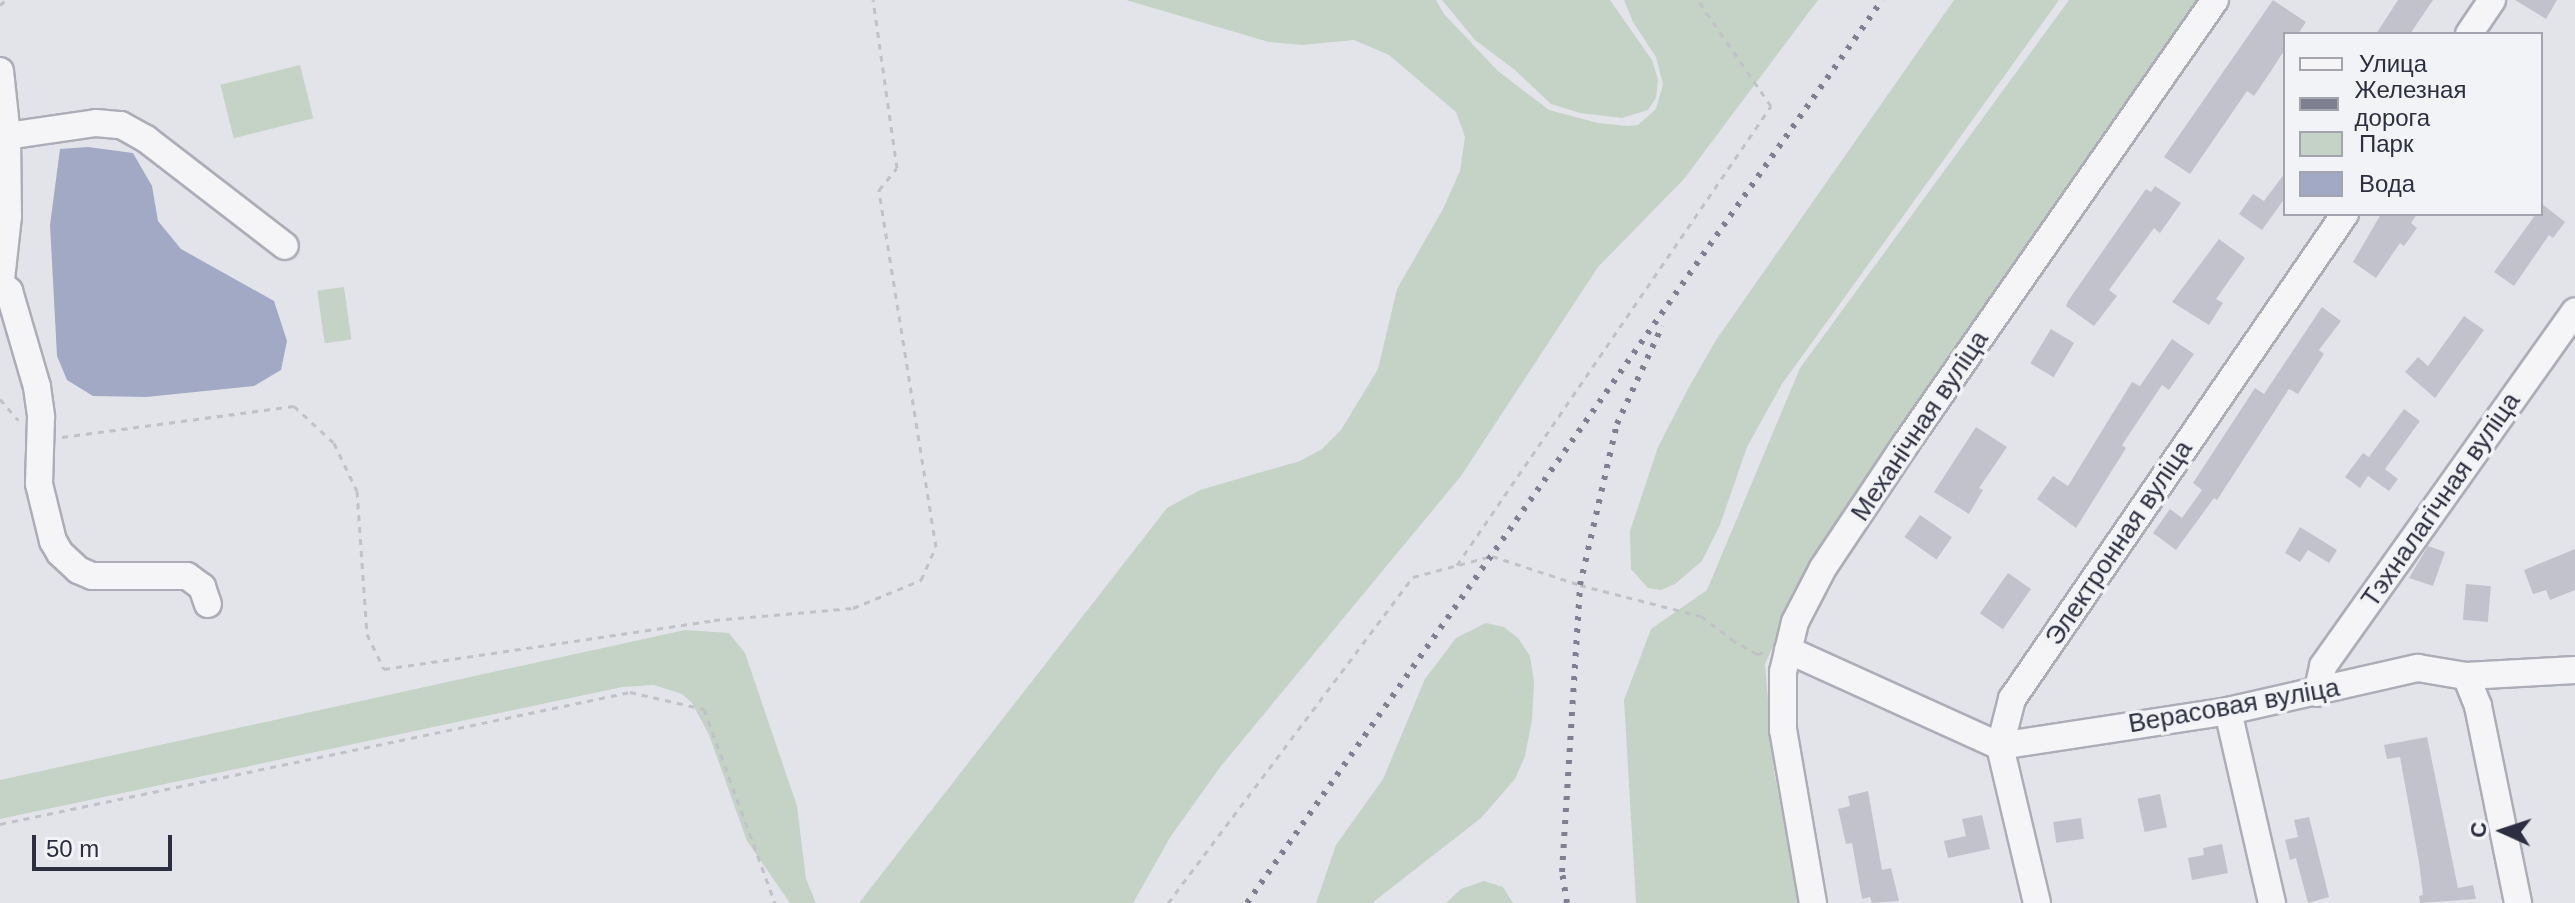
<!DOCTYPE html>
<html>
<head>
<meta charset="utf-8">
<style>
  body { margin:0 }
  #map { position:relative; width:2575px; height:903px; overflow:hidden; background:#e3e4ea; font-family:Helvetica,sans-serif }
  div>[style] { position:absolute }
  .green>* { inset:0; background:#c5d2c6; transform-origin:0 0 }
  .water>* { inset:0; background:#a2a9c5 }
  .building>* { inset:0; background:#c1c2cc; transform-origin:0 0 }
  .path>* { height:3px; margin-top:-1.5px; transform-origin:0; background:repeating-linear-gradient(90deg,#c1c1c8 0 6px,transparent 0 12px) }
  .roads { filter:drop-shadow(2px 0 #acadb7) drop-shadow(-2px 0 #acadb7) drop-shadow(0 2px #acadb7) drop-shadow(0 -2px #acadb7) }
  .minor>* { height:26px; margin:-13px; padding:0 13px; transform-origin:13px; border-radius:13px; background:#f5f5f8 }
  .rail>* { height:6px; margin-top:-3px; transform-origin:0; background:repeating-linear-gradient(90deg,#7e8091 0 4px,transparent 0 12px) }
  span { translate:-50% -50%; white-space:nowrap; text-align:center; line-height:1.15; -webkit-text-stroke:7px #f2f3f7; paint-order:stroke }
  .street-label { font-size:26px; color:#2d2e40 }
  .legend { position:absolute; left:2283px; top:32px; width:260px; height:184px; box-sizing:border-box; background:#f2f3f7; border:2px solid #a3a4ae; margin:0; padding:10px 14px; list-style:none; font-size:24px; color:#2d2e40 }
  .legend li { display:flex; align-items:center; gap:16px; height:40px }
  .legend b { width:40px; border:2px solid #a3a4ae }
  .north { position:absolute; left:2463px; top:791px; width:80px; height:80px; -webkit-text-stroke:6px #f2f3f7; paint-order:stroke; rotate:273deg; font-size:22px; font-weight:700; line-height:32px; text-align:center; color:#2d2e40 }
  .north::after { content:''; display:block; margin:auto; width:28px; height:36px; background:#2d2e40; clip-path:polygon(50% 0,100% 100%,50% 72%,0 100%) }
  .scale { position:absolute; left:32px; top:835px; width:140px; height:36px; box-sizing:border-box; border:4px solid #2d2e40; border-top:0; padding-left:10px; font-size:24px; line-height:28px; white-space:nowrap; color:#2d2e40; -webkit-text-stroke:6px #f2f3f7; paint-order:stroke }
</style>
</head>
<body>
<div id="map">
  <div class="green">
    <div style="clip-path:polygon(1126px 0,1436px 0,1444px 14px,1498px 71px,1549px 110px,1598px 123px,1627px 126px,1638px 125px,1656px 109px,1663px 84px,1656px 57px,1633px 22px,1624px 0,1818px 0,1684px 179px,1598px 267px,1461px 476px,1221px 766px,1171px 836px,1133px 903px,859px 903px,1167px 508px,1200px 490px,1300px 461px,1322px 449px,1341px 430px,1378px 369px,1397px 289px,1443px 209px,1460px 171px,1465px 137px,1456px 112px,1389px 55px,1354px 40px,1302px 45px,1269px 42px)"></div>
    <div style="clip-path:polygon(1442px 0,1610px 0,1652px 60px,1658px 80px,1656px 98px,1648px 110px,1622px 118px,1580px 113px,1551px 104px,1515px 70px,1475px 40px)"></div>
    <div style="clip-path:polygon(1954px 0,2059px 0,1782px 384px,1747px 447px,1720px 525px,1702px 561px,1675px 584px,1661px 590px,1648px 588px,1631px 569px,1630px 531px,1658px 447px,1689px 387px,1716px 340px)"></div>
    <div style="clip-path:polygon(2069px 0,2196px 0,1814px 555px,1765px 664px,1774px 771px,1799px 903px,1636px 903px,1624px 700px,1651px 629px,1707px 590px,1800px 368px)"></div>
    <div style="left:300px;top:65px;width:55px;height:82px;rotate:76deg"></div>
    <div style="left:344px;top:287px;width:53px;height:27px;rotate:82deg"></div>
    <div style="clip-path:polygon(1486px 623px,1504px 627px,1518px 638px,1530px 656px,1534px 682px,1532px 720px,1525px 756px,1515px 779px,1481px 818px,1372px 903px,1316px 903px,1336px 845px,1383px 779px,1425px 679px,1456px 638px)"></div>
    <div style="clip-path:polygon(685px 630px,729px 633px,745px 653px,797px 806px,806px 879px,816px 903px,790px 903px,747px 841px,709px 735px,692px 703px,682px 694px,654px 685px,622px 687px,0 819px,0 780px)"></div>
    <div style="clip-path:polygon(1484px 881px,1503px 887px,1513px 903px,1446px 903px,1461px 889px)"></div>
  </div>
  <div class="water">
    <div style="clip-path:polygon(88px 147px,133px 153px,152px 186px,158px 221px,181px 249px,274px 301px,287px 341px,281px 370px,254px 386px,146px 397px,93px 396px,67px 380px,57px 356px,50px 225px,60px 149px)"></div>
  </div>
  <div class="building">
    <div style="clip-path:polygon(2273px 0,2306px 22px,2298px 34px,2285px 34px,2285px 49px,2271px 71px,2254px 96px,2247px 91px,2190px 174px,2164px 157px)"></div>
    <div style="clip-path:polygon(2398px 0,2433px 0,2410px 34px,2376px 34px)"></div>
    <div style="clip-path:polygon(2515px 0,2557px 0,2546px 19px)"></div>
    <div style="clip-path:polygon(2285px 173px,2285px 198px,2262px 230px,2239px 214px,2253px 194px,2264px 201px)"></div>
    <div style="clip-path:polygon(2155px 186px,2181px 203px,2160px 233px,2154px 228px,2109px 290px,2117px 296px,2094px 326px,2066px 306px,2068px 301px,2146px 189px,2151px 192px)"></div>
    <div style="clip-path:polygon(2541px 203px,2565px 222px,2553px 238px,2549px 235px,2514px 286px,2494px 272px,2536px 214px,2541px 214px)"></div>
    <div style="clip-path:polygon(2381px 214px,2417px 214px,2411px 223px,2417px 228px,2404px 246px,2400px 243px,2376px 278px,2353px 262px)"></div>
    <div style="clip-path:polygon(2219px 239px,2245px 258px,2216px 299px,2223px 303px,2209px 325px,2172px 302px)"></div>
    <div style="clip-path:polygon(2322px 307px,2341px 321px,2319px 350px,2324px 354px,2298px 394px,2289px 389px,2217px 500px,2214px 498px,2176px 550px,2153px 533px,2170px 509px,2182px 518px,2202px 490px,2193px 483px,2255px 388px,2264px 394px)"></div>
    <div style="clip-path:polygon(2464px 316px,2484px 330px,2435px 398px,2405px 372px,2418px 357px,2428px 366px)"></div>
    <div style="left:2051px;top:329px;width:27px;height:40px;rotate:31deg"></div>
    <div style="clip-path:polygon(2172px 339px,2194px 354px,2169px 390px,2162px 385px,2122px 445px,2126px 448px,2076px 528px,2037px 499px,2053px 476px,2068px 486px,2132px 382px,2140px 386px)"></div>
    <div style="clip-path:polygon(2404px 409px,2420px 421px,2385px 469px,2398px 479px,2389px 491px,2368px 476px,2360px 488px,2345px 477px,2363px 453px,2369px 457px)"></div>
    <div style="clip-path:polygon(1976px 427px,2007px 447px,1979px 488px,1983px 490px,1969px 514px,1934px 492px)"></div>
    <div style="left:1920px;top:515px;width:39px;height:27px;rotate:35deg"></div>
    <div style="clip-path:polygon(2300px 527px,2337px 550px,2329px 563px,2308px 550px,2300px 562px,2285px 553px)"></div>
    <div style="clip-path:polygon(2428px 546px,2445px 552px,2433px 586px,2409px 578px)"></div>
    <div style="clip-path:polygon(2575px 549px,2575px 590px,2550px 600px,2546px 590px,2533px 594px,2524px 570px)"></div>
    <div style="left:2008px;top:573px;width:28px;height:49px;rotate:35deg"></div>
    <div style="left:2466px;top:584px;width:25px;height:36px;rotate:5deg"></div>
    <div style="clip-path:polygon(2427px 737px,2458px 888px,2473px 885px,2476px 899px,2420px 903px,2419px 896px,2423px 895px,2419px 862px,2400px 757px,2387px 759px,2384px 745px)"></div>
    <div style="clip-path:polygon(1868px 791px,1882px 870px,1891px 868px,1899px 901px,1872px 903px,1870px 897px,1862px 899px,1852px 843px,1846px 844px,1838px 809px,1850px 806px,1848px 796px)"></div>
    <div style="left:2160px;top:794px;width:34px;height:23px;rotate:78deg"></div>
    <div style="clip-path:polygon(1982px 815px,1990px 849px,1948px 858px,1944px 841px,1966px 836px,1962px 819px)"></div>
    <div style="clip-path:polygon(2309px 817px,2329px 897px,2308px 903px,2296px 858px,2290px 860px,2285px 840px,2298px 837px,2294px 820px)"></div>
    <div style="left:2081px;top:818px;width:21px;height:28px;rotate:82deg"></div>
    <div style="clip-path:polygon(2222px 844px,2228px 873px,2192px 880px,2188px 858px,2204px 855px,2203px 848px)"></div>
  </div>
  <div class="path">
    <div style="left:0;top:5px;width:8px;rotate:-40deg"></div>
    <div style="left:0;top:399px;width:28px;rotate:49deg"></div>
    <div style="left:62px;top:437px;width:234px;rotate:-7.6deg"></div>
    <div style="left:294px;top:406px;width:54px;rotate:42.8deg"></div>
    <div style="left:334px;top:443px;width:53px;rotate:64.4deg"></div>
    <div style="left:357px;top:491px;width:143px;rotate:86deg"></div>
    <div style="left:367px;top:634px;width:39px;rotate:64deg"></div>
    <div style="left:384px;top:669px;width:334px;rotate:-8.4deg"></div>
    <div style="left:714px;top:620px;width:140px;rotate:-4.9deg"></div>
    <div style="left:853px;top:608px;width:74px;rotate:-22.4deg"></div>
    <div style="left:921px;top:580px;width:36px;rotate:-66deg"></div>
    <div style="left:936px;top:547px;width:362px;rotate:-99.1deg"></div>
    <div style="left:879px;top:190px;width:28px;rotate:-51deg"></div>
    <div style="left:897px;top:168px;width:170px;rotate:-98.1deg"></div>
    <div style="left:1457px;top:565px;width:556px;rotate:-55.62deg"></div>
    <div style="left:1771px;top:106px;width:129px;rotate:-124.6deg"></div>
    <div style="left:0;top:824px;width:644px;rotate:-11.83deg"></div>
    <div style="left:630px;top:692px;width:76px;rotate:12.9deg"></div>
    <div style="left:704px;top:709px;width:207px;rotate:69.9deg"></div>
    <div style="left:1168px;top:903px;width:408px;rotate:-53.1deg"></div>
    <div style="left:1413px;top:577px;width:82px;rotate:-14.9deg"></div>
    <div style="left:1492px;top:556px;width:93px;rotate:18.2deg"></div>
    <div style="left:1580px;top:585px;width:125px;rotate:14.4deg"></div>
    <div style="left:1701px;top:616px;width:38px;rotate:37deg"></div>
    <div style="left:1731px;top:639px;width:30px;rotate:30deg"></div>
    <div style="left:1757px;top:654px;width:9px;rotate:-13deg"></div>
  </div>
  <div class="roads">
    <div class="minor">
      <div style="left:2469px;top:34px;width:41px;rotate:-55.9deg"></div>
      <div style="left:0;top:71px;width:65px;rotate:83.9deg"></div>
      <div style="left:7px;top:136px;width:80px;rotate:89.3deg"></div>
      <div style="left:8px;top:216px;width:73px;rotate:96.3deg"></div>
      <div style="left:7px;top:136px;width:90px;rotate:-8.3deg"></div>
      <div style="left:96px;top:123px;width:25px;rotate:5deg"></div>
      <div style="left:121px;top:125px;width:29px;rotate:29deg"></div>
      <div style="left:146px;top:139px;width:175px;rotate:37.6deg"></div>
      <div style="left:1px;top:284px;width:11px;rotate:41deg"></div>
      <div style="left:9px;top:291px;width:100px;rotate:73.7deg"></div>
      <div style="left:37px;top:387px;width:30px;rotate:82deg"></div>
      <div style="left:41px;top:417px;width:67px;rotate:91.7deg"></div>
      <div style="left:39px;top:484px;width:59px;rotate:76.2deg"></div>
      <div style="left:53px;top:541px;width:14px;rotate:60deg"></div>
      <div style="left:60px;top:553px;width:25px;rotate:43deg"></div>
      <div style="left:78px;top:570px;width:15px;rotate:23deg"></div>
      <div style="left:92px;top:576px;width:95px"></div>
      <div style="left:187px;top:576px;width:19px;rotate:36deg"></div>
      <div style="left:202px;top:587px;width:18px;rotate:71deg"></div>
      <div style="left:1788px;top:650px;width:233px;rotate:24.4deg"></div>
      <div style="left:2000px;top:746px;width:231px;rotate:-8.7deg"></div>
      <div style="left:2228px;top:711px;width:195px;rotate:-12.8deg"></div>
      <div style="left:2418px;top:668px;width:49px;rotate:9.5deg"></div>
      <div style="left:2466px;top:676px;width:32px;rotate:68deg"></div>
      <div style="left:2478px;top:706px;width:201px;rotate:78.5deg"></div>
      <div style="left:2466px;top:676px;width:109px;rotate:-3.2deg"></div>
      <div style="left:2317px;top:693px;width:28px;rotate:-77deg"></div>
      <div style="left:2323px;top:666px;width:435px;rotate:-54.6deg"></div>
      <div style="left:2228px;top:711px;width:197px;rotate:77.1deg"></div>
      <div style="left:1813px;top:903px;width:176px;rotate:-99.8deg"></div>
      <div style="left:1783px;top:730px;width:58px;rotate:-90deg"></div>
      <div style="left:1783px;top:672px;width:51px;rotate:-76.5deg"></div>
      <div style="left:1795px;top:622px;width:61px;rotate:-62.6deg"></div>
      <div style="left:1823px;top:568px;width:148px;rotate:-56.3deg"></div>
      <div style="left:1905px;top:445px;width:542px;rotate:-55.14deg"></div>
      <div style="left:2037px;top:903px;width:161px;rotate:-103.3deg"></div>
      <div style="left:2000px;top:746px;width:49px;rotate:-75.7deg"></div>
      <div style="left:2012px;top:699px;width:588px;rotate:-55.53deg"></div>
    </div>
  </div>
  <div class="rail">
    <div style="left:1247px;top:903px;width:1104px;rotate:-54.88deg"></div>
    <div style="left:1567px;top:903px;width:31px;rotate:-99deg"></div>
    <div style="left:1562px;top:872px;width:288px;rotate:-86.4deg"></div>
    <div style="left:1580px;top:585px;width:165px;rotate:-77.1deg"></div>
    <div style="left:1617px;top:424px;width:108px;rotate:-65.3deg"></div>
  </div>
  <div class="street-label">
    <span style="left:1920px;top:426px;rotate:-56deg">Механічная вуліца</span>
    <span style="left:2441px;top:500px;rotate:-55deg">Тэхналагічная вуліца</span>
    <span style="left:2119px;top:543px;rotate:-56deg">Электронная вуліца</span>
    <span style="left:2234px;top:706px;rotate:-10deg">Верасовая вуліца</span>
  </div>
  <ul class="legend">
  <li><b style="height:10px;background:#f5f5f8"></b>Улица</li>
  <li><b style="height:10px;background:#7e8091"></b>Железная дорога</li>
  <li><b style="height:22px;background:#c5d2c6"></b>Парк</li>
  <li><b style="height:22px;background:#a2a9c5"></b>Вода</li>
  </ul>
  <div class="north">С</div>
  <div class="scale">50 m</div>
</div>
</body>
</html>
